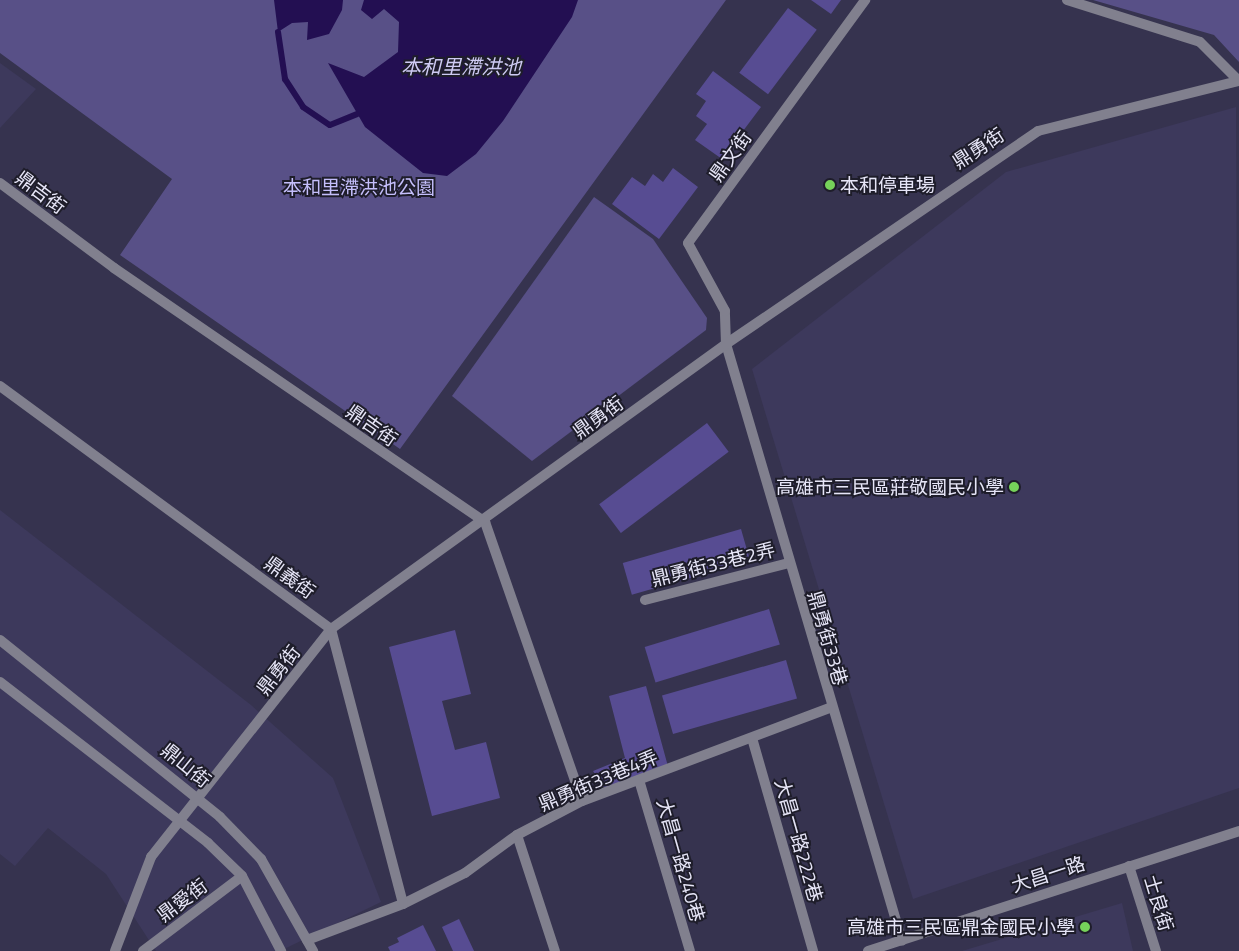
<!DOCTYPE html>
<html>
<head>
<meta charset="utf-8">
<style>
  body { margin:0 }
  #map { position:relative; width:1239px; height:951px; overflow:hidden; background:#36334f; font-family:"Titillium Web","Noto Sans TC",sans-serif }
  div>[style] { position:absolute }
  .built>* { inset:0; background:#3d395c }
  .green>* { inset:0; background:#585087 }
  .water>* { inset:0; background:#230f52 }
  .stream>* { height:6px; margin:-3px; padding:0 3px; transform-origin:3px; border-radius:3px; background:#230f52 }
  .building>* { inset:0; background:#574c92; transform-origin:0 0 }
  .service>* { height:10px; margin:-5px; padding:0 5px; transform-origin:5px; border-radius:5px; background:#81808e }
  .minor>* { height:10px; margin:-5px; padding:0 5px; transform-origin:5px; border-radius:5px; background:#81808e }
  .tertiary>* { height:10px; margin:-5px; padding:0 5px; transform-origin:5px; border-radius:5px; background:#81808e }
  .dots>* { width:14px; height:14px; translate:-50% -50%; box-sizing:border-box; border:2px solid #1e1d2a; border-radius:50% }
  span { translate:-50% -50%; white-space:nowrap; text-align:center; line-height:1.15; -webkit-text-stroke:4px #1e1d2a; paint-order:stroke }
  .street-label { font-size:19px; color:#e6e5f7 }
  .poi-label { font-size:19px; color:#e6e5f7 }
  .left { translate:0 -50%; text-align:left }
  .right { translate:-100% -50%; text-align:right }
  .park-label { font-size:19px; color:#c4befb }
  .water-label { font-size:20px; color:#cecaf3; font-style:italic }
</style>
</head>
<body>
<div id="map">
  <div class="built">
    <div style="clip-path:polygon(0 63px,36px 89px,0 128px)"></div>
    <div style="clip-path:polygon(1236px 107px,1239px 788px,913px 899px,752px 369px,1006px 172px)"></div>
    <div style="clip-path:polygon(0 510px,251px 705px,333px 778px,381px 902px,280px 951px,156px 951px,106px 874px,48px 828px,15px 866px,0 854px)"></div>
    <div style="clip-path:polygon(1122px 903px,1133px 951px,962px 951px)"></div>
  </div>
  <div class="green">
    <div style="clip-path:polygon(0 0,726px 0,400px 449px,120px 255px,172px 179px,0 53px)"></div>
    <div style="clip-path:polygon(1093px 0,1239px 0,1239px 62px,1214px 35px)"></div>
    <div style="clip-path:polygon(594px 197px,653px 239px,707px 318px,706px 330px,532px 461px,452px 396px)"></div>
  </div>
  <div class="water">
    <div style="clip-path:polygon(274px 0,343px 0,342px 10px,329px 34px,307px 40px,308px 22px,292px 23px,278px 32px)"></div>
    <div style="clip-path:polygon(364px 0,578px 0,572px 17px,503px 121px,476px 154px,447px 176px,423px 173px,365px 127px,328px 63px,364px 77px,398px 52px,399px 22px,384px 9px,372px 19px,361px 10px)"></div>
  </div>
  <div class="stream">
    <div style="left:278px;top:32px;width:48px;rotate:81.5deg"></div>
    <div style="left:285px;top:79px;width:33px;rotate:57deg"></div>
    <div style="left:303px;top:107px;width:32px;rotate:34deg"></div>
    <div style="left:330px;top:125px;width:29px;rotate:-22deg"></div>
  </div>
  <div class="building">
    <div style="clip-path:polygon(811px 0,841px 0,831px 14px)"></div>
    <div style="left:788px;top:8px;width:36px;height:81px;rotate:37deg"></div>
    <div style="clip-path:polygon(713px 71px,761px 107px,722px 159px,695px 140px,707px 124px,696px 116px,706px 101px,696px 94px)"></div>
    <div style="clip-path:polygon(673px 168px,698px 187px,659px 239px,612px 204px,632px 177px,645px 186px,653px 174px,663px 182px)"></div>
    <div style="left:707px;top:423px;width:36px;height:135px;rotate:53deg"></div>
    <div style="left:741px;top:529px;width:33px;height:123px;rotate:74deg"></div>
    <div style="left:769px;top:609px;width:37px;height:130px;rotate:73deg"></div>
    <div style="clip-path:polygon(455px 630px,471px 694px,442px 701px,455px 750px,486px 742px,500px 798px,432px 816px,389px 647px)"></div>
    <div style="left:786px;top:660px;width:40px;height:129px;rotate:74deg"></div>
    <div style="clip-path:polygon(646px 686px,669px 770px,606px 790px,593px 771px,625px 758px,609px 696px)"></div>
    <div style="clip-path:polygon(459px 919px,474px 951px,453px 951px,442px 927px)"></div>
    <div style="clip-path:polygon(423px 925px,436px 951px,390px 951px,388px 947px,399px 942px,397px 938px)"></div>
  </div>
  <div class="service">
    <div style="left:726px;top:344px;width:622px;rotate:73.57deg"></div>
    <div style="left:645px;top:600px;width:149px;rotate:-14.4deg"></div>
    <div style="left:752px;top:738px;width:222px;rotate:74deg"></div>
    <div style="left:639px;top:780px;width:178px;rotate:73.4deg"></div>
    <div style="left:517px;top:835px;width:122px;rotate:71.9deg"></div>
    <div style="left:307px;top:940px;width:103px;rotate:-20.6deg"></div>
    <div style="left:403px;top:904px;width:69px;rotate:-26.6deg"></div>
    <div style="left:465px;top:873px;width:64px;rotate:-36.2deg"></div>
    <div style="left:517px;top:835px;width:73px;rotate:-27.6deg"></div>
    <div style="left:582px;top:801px;width:265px;rotate:-20.6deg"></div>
  </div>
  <div class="minor">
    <div style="left:1067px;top:0;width:139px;rotate:17.5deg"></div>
    <div style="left:1200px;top:42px;width:55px;rotate:45deg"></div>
    <div style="left:0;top:183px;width:142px;rotate:36.7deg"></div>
    <div style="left:114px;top:268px;width:450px;rotate:34.4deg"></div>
    <div style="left:485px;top:522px;width:295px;rotate:70.8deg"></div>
    <div style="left:726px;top:344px;width:33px;rotate:-92deg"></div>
    <div style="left:725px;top:311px;width:77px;rotate:-118.6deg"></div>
    <div style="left:688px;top:243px;width:301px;rotate:-53.9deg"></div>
    <div style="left:0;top:386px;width:411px;rotate:36.3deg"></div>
    <div style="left:331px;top:629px;width:284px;rotate:75.3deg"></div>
    <div style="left:1129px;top:866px;width:89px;rotate:72.4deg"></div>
    <div style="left:115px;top:951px;width:101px;rotate:-69deg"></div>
    <div style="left:151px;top:857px;width:290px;rotate:-51.7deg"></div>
    <div style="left:331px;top:629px;width:487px;rotate:-35.8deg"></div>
    <div style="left:726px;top:344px;width:378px;rotate:-34.3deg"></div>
    <div style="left:1038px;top:131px;width:207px;rotate:-14deg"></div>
    <div style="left:143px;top:951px;width:124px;rotate:-37.1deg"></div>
  </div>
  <div class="tertiary">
    <div style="left:0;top:640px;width:282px;rotate:38.8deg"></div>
    <div style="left:220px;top:817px;width:59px;rotate:45.7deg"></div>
    <div style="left:261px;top:859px;width:106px;rotate:60.5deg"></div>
    <div style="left:0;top:682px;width:263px;rotate:37.7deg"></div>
    <div style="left:208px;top:843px;width:47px;rotate:44.1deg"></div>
    <div style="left:242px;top:876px;width:85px;rotate:62.5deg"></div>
    <div style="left:868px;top:951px;width:390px;rotate:-17.9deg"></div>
  </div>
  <div class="dots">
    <div style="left:830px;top:185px;background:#76d25a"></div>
    <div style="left:1014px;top:487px;background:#76d25a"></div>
    <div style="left:1085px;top:927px;background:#76d25a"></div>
  </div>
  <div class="street-label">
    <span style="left:978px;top:148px;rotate:-33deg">鼎勇街</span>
    <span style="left:730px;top:156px;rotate:-54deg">鼎文街</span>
    <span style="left:41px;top:192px;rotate:37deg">鼎吉街</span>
    <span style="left:598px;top:417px;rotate:-36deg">鼎勇街</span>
    <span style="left:372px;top:425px;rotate:35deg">鼎吉街</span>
    <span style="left:713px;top:564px;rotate:-14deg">鼎勇街33巷2弄</span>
    <span style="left:290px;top:577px;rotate:36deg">鼎義街</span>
    <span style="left:828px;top:638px;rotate:74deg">鼎勇街33巷</span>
    <span style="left:278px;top:670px;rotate:-52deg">鼎勇街</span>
    <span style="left:186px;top:765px;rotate:39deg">鼎山街</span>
    <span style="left:598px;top:780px;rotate:-23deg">鼎勇街33巷4弄</span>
    <span style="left:799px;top:840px;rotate:74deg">大昌一路222巷</span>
    <span style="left:681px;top:860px;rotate:74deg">大昌一路240巷</span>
    <span style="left:1048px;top:874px;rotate:-18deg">大昌一路</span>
    <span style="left:182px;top:900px;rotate:-37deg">鼎愛街</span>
    <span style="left:1159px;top:903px;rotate:73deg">士良街</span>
  </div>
  <div class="poi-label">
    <span class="left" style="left:840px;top:185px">本和停車場</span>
    <span class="right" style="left:1004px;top:487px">高雄市三民區莊敬國民小學</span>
    <span class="right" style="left:1075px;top:927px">高雄市三民區鼎金國民小學</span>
  </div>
  <div class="park-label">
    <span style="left:359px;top:187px">本和里滯洪池公園</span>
  </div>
  <div class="water-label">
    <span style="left:461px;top:66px">本和里滯洪池</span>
  </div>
</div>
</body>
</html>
